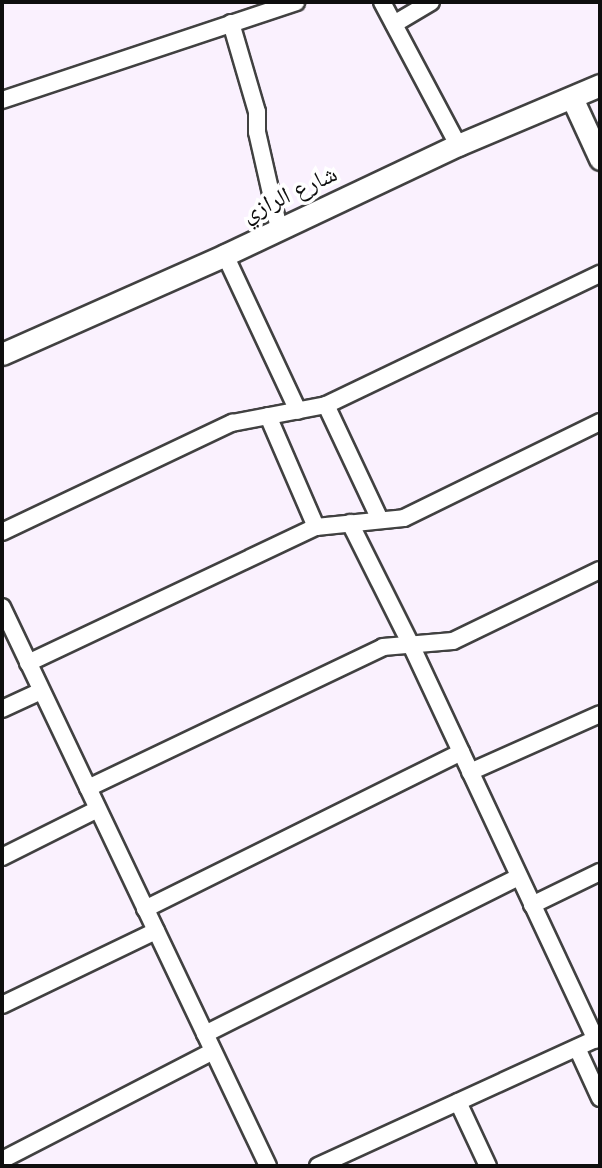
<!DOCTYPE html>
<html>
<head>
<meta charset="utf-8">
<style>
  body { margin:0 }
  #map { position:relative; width:602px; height:1168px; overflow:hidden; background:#faf1fe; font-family:Spectral,"Noto Naskh Arabic",serif }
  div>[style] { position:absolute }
  .roads { filter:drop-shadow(2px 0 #414141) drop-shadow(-2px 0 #414141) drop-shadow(0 2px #414141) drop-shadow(0 -2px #414141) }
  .minor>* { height:16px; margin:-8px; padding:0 8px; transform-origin:8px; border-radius:8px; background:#fff }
  .tertiary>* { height:21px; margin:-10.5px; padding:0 10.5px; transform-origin:10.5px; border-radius:10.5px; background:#fff }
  span { translate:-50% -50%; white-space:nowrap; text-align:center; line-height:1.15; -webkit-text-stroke:7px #fff; paint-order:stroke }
  .street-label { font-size:24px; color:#0e0e0e }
  .frame { position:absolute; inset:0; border:4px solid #0e0e0e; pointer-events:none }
</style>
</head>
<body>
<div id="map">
  <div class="roads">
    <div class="minor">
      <div style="left:382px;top:2px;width:162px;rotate:62deg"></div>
      <div style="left:231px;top:23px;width:93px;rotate:73.7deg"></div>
      <div style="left:257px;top:112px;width:20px;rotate:90deg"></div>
      <div style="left:257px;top:132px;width:99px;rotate:77.2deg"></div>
      <div style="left:394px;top:24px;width:43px;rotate:-30.7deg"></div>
      <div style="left:2px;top:100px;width:310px;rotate:-18.4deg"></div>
      <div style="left:225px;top:255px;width:172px;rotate:64.9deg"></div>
      <div style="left:326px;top:405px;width:127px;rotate:64.8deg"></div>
      <div style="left:268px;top:416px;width:121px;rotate:66.6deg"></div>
      <div style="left:350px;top:523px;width:136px;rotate:63.4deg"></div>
      <div style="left:411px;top:645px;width:436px;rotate:64.9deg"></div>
      <div style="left:2px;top:532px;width:255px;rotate:-25.4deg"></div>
      <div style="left:232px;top:423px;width:96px;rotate:-10.8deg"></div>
      <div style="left:326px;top:405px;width:304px;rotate:-25.6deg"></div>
      <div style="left:2px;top:607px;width:619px;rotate:64.55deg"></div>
      <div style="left:28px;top:663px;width:318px;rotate:-25.3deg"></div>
      <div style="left:316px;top:527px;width:88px;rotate:-5.8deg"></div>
      <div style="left:404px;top:518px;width:218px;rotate:-26.1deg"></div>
      <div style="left:2px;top:709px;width:43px;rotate:-24.8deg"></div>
      <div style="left:470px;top:772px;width:142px;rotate:-24deg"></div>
      <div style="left:88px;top:788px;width:327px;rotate:-25.5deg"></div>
      <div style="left:383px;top:647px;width:70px;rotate:-4.9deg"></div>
      <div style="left:453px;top:641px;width:163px;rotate:-25.8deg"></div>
      <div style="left:2px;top:857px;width:107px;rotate:-26.6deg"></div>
      <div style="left:532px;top:905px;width:76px;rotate:-25.9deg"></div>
      <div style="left:145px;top:909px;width:353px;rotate:-26.4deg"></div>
      <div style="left:2px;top:1005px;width:171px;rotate:-25.7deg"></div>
      <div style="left:205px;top:1034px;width:351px;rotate:-26.6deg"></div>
      <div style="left:577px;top:1048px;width:55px;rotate:65.3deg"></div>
      <div style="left:458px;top:1102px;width:71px;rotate:64.9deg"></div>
      <div style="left:2px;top:1160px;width:237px;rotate:-27.3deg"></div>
      <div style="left:318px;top:1166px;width:310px;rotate:-24.6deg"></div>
    </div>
    <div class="tertiary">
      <div style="left:572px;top:98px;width:67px;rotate:65.3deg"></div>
      <div style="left:2px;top:354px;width:244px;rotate:-23.9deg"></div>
      <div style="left:225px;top:255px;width:258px;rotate:-25.3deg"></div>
      <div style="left:458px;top:145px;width:154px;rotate:-22.9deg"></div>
    </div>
  </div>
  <div class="street-label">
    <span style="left:290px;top:195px;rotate:-25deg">شارع الرازي</span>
  </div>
  <div class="frame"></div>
</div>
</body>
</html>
